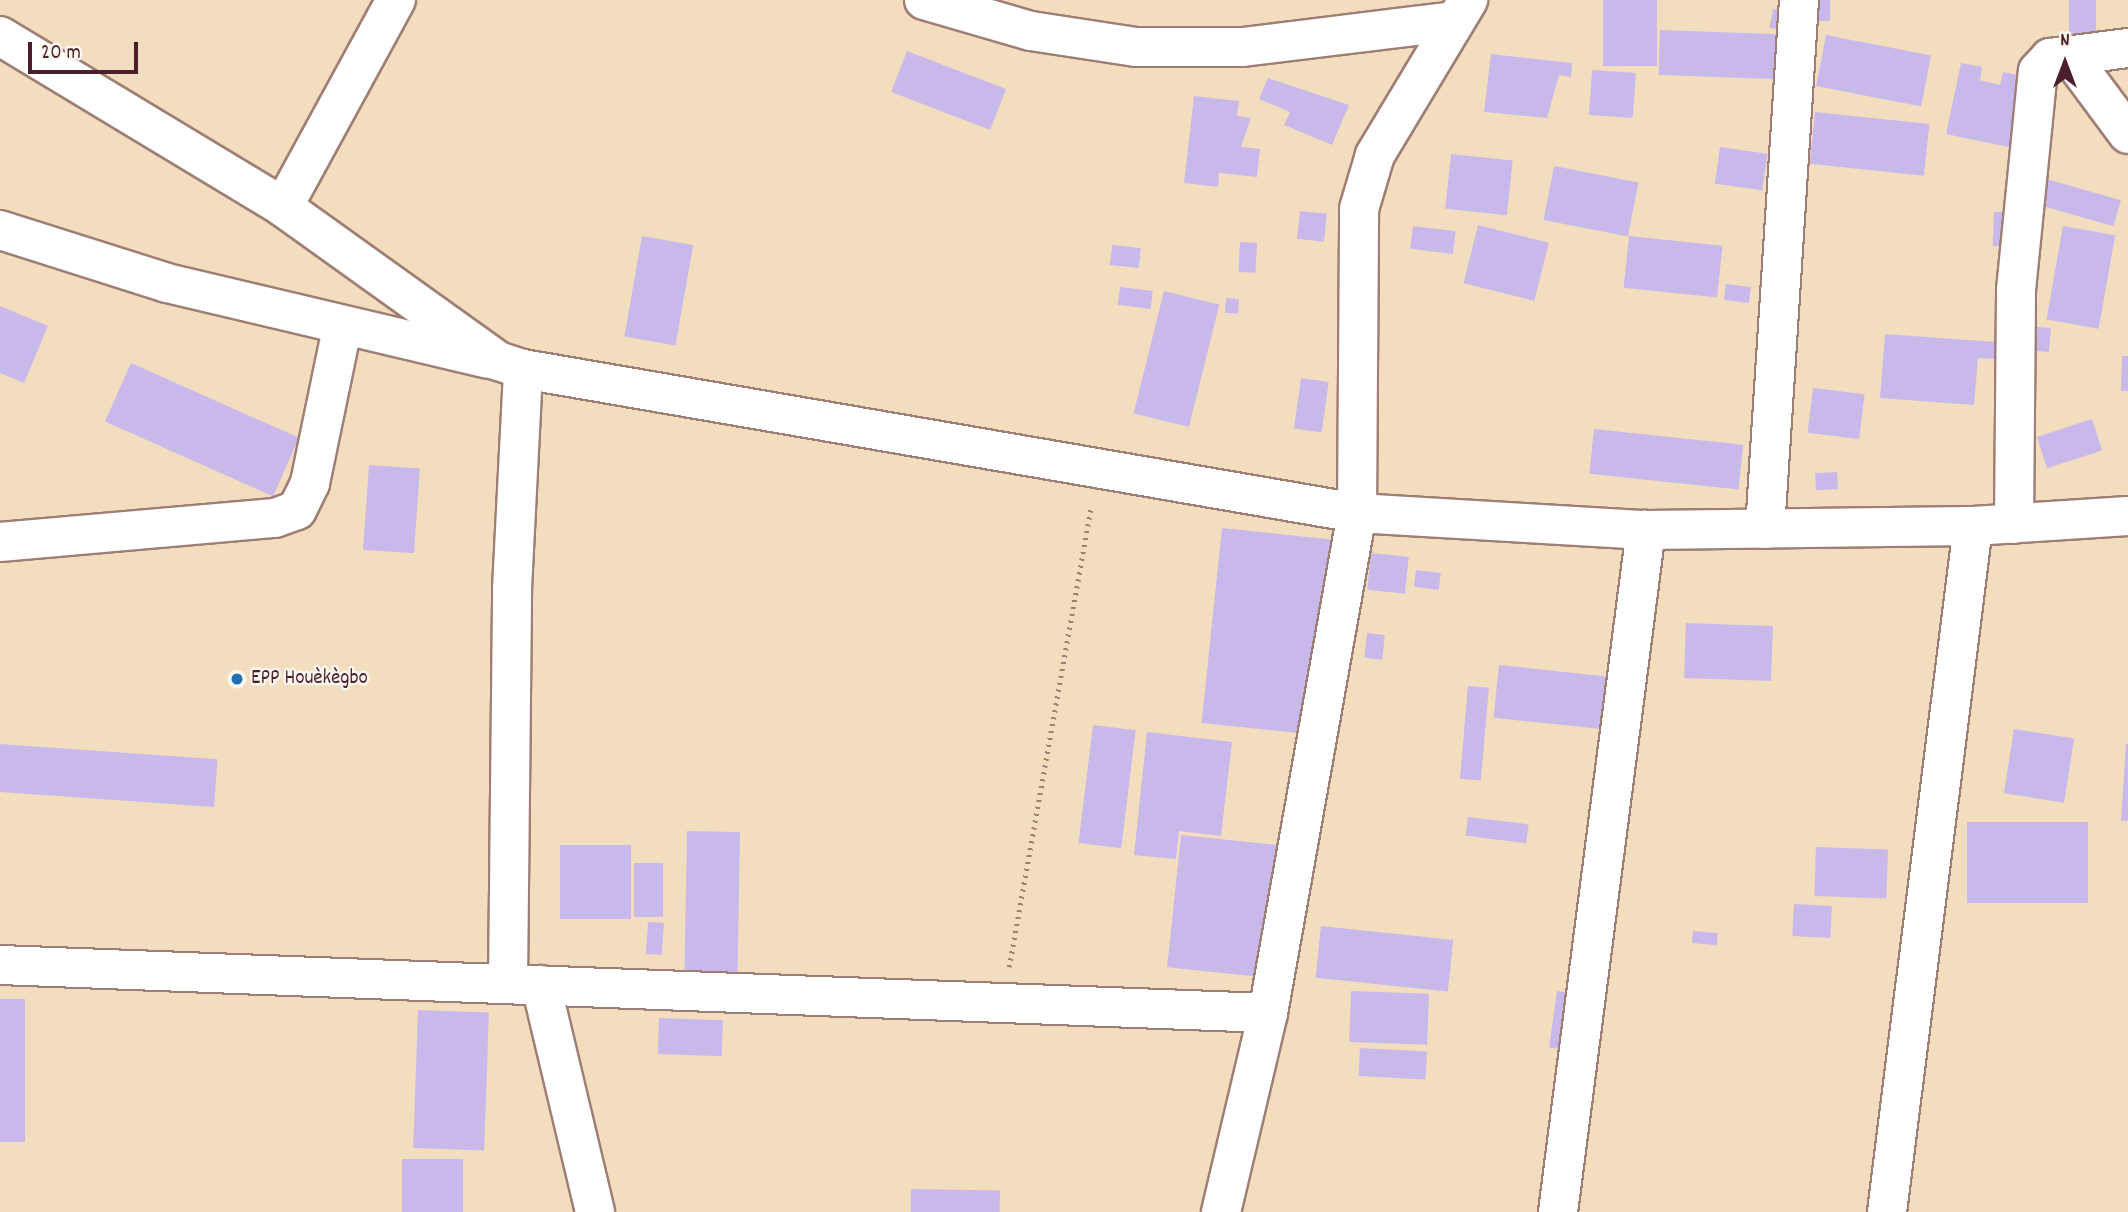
<!DOCTYPE html>
<html>
<head>
<meta charset="utf-8">
<style>
  body { margin:0 }
  #map { position:relative; width:2128px; height:1212px; overflow:hidden; background:#f3ddbf; font-family:Dekko,sans-serif }
  div>[style] { position:absolute }
  .building>* { inset:0; background:#c9b9eb; transform-origin:0 0 }
  .path>* { height:4.5px; margin-top:-2.25px; transform-origin:0; background:repeating-linear-gradient(90deg,#9e7e75 0 2px,transparent 0 7px) }
  .roads { filter:drop-shadow(2px 0 #9e7e75) drop-shadow(-2px 0 #9e7e75) drop-shadow(0 2px #9e7e75) drop-shadow(0 -2px #9e7e75) }
  .minor>* { height:38px; margin:-19px; padding:0 19px; transform-origin:19px; border-radius:19px; background:#fff }
  .dots>* { width:19px; height:19px; translate:-50% -50%; box-sizing:border-box; border:4px solid #fbf7ec; border-radius:50% }
  span { translate:-50% -50%; white-space:nowrap; text-align:center; line-height:1.15; -webkit-text-stroke:5px #fbf7ec; paint-order:stroke }
  .poi-label { font-size:21px; color:#4a1f2b }
  .left { translate:0 -50%; text-align:left }
  .north { position:absolute; left:2030px; top:28px; width:70px; height:70px; -webkit-text-stroke:5px #fbf7ec; paint-order:stroke; rotate:0deg; font-size:19px; font-weight:700; line-height:28px; text-align:center; color:#4a1f2b }
  .north::after { content:''; display:block; margin:auto; width:24px; height:32px; background:#4a1f2b; clip-path:polygon(50% 0,100% 100%,50% 72%,0 100%) }
  .scale { position:absolute; left:28px; top:42px; width:110px; height:32px; box-sizing:border-box; border:4px solid #4a1f2b; border-top:0; padding-left:9px; font-size:21px; line-height:24px; white-space:nowrap; color:#4a1f2b; -webkit-text-stroke:5px #fbf7ec; paint-order:stroke }
</style>
</head>
<body>
<div id="map">
  <div class="building">
    <div style="left:1603px;top:0;width:54px;height:66px"></div>
    <div style="left:1818px;top:0;width:12px;height:21px"></div>
    <div style="left:2069px;top:0;width:27px;height:43px"></div>
    <div style="left:1773px;top:9px;width:16px;height:19px;rotate:11deg"></div>
    <div style="left:1660px;top:30px;width:121px;height:45px;rotate:2deg"></div>
    <div style="left:1826px;top:35px;width:107px;height:52px;rotate:11deg"></div>
    <div style="left:907px;top:51px;width:106px;height:44px;rotate:21deg"></div>
    <div style="clip-path:polygon(1491px 54px,1572px 63px,1571px 77px,1559px 75px,1547px 118px,1484px 112px)"></div>
    <div style="clip-path:polygon(1961px 63px,1982px 67px,1980px 80px,2000px 85px,2003px 72px,2028px 77px,2013px 148px,1946px 134px)"></div>
    <div style="left:1592px;top:70px;width:44px;height:45px;rotate:4deg"></div>
    <div style="clip-path:polygon(1268px 78px,1349px 105px,1332px 145px,1284px 125px,1290px 112px,1259px 99px)"></div>
    <div style="clip-path:polygon(1194px 96px,1239px 101px,1237px 116px,1251px 118px,1241px 147px,1260px 149px,1257px 177px,1219px 173px,1218px 187px,1184px 183px)"></div>
    <div style="left:1815px;top:112px;width:115px;height:52px;rotate:6deg"></div>
    <div style="left:1720px;top:147px;width:48px;height:37px;rotate:8deg"></div>
    <div style="left:1451px;top:154px;width:62px;height:55px;rotate:6deg"></div>
    <div style="left:1554px;top:166px;width:86px;height:55px;rotate:11deg"></div>
    <div style="left:2043px;top:178px;width:81px;height:27px;rotate:16deg"></div>
    <div style="left:1300px;top:211px;width:27px;height:28px;rotate:6deg"></div>
    <div style="left:1994px;top:212px;width:24px;height:34px;rotate:2deg"></div>
    <div style="left:1478px;top:225px;width:73px;height:60px;rotate:14deg"></div>
    <div style="left:1413px;top:226px;width:43px;height:23px;rotate:7deg"></div>
    <div style="left:2063px;top:226px;width:53px;height:95px;rotate:10deg"></div>
    <div style="left:642px;top:236px;width:52px;height:102px;rotate:10deg"></div>
    <div style="left:1629px;top:236px;width:94px;height:52px;rotate:6deg"></div>
    <div style="left:1240px;top:242px;width:17px;height:30px;rotate:3deg"></div>
    <div style="left:1112px;top:245px;width:29px;height:20px;rotate:6deg"></div>
    <div style="left:1726px;top:284px;width:25px;height:16px;rotate:7deg"></div>
    <div style="left:1120px;top:287px;width:33px;height:18px;rotate:7deg"></div>
    <div style="left:1164px;top:291px;width:57px;height:126px;rotate:14deg"></div>
    <div style="left:1226px;top:298px;width:13px;height:15px;rotate:4deg"></div>
    <div style="clip-path:polygon(0 306px,48px 326px,24px 383px,0 373px)"></div>
    <div style="left:2027px;top:326px;width:24px;height:24px;rotate:5deg"></div>
    <div style="clip-path:polygon(1885px 334px,1996px 342px,1995px 359px,1978px 358px,1974px 405px,1880px 398px)"></div>
    <div style="clip-path:polygon(2122px 356px,2128px 356px,2128px 391px,2121px 391px)"></div>
    <div style="left:131px;top:363px;width:184px;height:64px;rotate:24deg"></div>
    <div style="left:1301px;top:378px;width:28px;height:51px;rotate:8deg"></div>
    <div style="left:1813px;top:388px;width:52px;height:45px;rotate:7deg"></div>
    <div style="left:2092px;top:419px;width:33px;height:58px;rotate:72deg"></div>
    <div style="left:1594px;top:429px;width:150px;height:45px;rotate:6deg"></div>
    <div style="left:369px;top:465px;width:51px;height:85px;rotate:4deg"></div>
    <div style="left:1837px;top:472px;width:17px;height:22px;rotate:87deg"></div>
    <div style="left:1222px;top:528px;width:114px;height:196px;rotate:6deg"></div>
    <div style="left:1371px;top:553px;width:38px;height:37px;rotate:6deg"></div>
    <div style="left:1416px;top:570px;width:25px;height:17px;rotate:7deg"></div>
    <div style="left:1686px;top:623px;width:87px;height:55px;rotate:2deg"></div>
    <div style="left:1367px;top:633px;width:18px;height:25px;rotate:6deg"></div>
    <div style="left:1499px;top:665px;width:116px;height:53px;rotate:6deg"></div>
    <div style="left:1468px;top:686px;width:21px;height:93px;rotate:5deg"></div>
    <div style="left:1093px;top:725px;width:43px;height:119px;rotate:7deg"></div>
    <div style="left:2014px;top:729px;width:61px;height:65px;rotate:9deg"></div>
    <div style="clip-path:polygon(1147px 732px,1232px 742px,1221px 836px,1179px 831px,1176px 859px,1134px 855px)"></div>
    <div style="left:0;top:744px;width:218px;height:48px;rotate:4deg"></div>
    <div style="clip-path:polygon(2126px 744px,2128px 744px,2128px 821px,2121px 821px)"></div>
    <div style="left:1468px;top:817px;width:61px;height:19px;rotate:7deg"></div>
    <div style="left:1967px;top:822px;width:121px;height:81px"></div>
    <div style="left:687px;top:831px;width:53px;height:143px;rotate:1deg"></div>
    <div style="left:1181px;top:835px;width:99px;height:133px;rotate:6deg"></div>
    <div style="left:560px;top:845px;width:71px;height:74px"></div>
    <div style="left:1816px;top:847px;width:72px;height:49px;rotate:2deg"></div>
    <div style="left:634px;top:863px;width:29px;height:54px"></div>
    <div style="left:1794px;top:904px;width:38px;height:32px;rotate:3deg"></div>
    <div style="left:648px;top:922px;width:16px;height:32px;rotate:4deg"></div>
    <div style="left:1321px;top:926px;width:133px;height:52px;rotate:6deg"></div>
    <div style="left:1693px;top:931px;width:25px;height:12px;rotate:5deg"></div>
    <div style="left:1351px;top:991px;width:78px;height:51px;rotate:2deg"></div>
    <div style="left:1557px;top:991px;width:21px;height:57px;rotate:8deg"></div>
    <div style="left:0;top:999px;width:25px;height:143px"></div>
    <div style="left:418px;top:1010px;width:71px;height:138px;rotate:2deg"></div>
    <div style="left:659px;top:1018px;width:64px;height:36px;rotate:2deg"></div>
    <div style="left:1360px;top:1048px;width:67px;height:28px;rotate:3deg"></div>
    <div style="left:402px;top:1159px;width:61px;height:53px"></div>
    <div style="left:911px;top:1189px;width:89px;height:23px;rotate:1deg"></div>
  </div>
  <div class="path">
    <div style="left:1009px;top:967px;width:468px;rotate:-79.9deg"></div>
  </div>
  <div class="roads">
    <div class="minor">
      <div style="left:924px;top:0;width:111px;rotate:16.2deg"></div>
      <div style="left:1031px;top:31px;width:106px;rotate:8.7deg"></div>
      <div style="left:1136px;top:47px;width:107px"></div>
      <div style="left:1243px;top:47px;width:213px;rotate:-7deg"></div>
      <div style="left:0;top:36px;width:331px;rotate:31.1deg"></div>
      <div style="left:283px;top:207px;width:264px;rotate:35.6deg"></div>
      <div style="left:498px;top:361px;width:26px;rotate:18deg"></div>
      <div style="left:523px;top:369px;width:846px;rotate:9.8deg"></div>
      <div style="left:1357px;top:513px;width:289px;rotate:3.4deg"></div>
      <div style="left:1646px;top:530px;width:327px;rotate:-0.7deg"></div>
      <div style="left:1973px;top:526px;width:155px;rotate:-3.7deg"></div>
      <div style="left:2070px;top:56px;width:97px;rotate:53.4deg"></div>
      <div style="left:283px;top:207px;width:236px;rotate:-61.4deg"></div>
      <div style="left:0;top:230px;width:175px;rotate:17.6deg"></div>
      <div style="left:167px;top:283px;width:330px;rotate:13.3deg"></div>
      <div style="left:2014px;top:524px;width:234px;rotate:-89.5deg"></div>
      <div style="left:2016px;top:290px;width:220px;rotate:-84.3deg"></div>
      <div style="left:2038px;top:71px;width:18px;rotate:-47deg"></div>
      <div style="left:2050px;top:58px;width:79px;rotate:-7.3deg"></div>
      <div style="left:1765px;top:529px;width:530px;rotate:-86.32deg"></div>
      <div style="left:0;top:542px;width:276px;rotate:-5deg"></div>
      <div style="left:275px;top:518px;width:23px;rotate:-20deg"></div>
      <div style="left:297px;top:510px;width:30px;rotate:-64deg"></div>
      <div style="left:310px;top:483px;width:158px;rotate:-78.3deg"></div>
      <div style="left:0;top:965px;width:1269px;rotate:2.17deg"></div>
      <div style="left:508px;top:983px;width:394px;rotate:-89.4deg"></div>
      <div style="left:512px;top:589px;width:220px;rotate:-87.1deg"></div>
      <div style="left:541px;top:985px;width:233px;rotate:76.6deg"></div>
      <div style="left:1221px;top:1212px;width:204px;rotate:-76.7deg"></div>
      <div style="left:1268px;top:1013px;width:508px;rotate:-79.91deg"></div>
      <div style="left:1357px;top:513px;width:304px;rotate:-89.6deg"></div>
      <div style="left:1359px;top:209px;width:56px;rotate:-73.5deg"></div>
      <div style="left:1375px;top:155px;width:181px;rotate:-59deg"></div>
      <div style="left:1558px;top:1212px;width:688px;rotate:-82.65deg"></div>
      <div style="left:1887px;top:1212px;width:691px;rotate:-82.85deg"></div>
    </div>
  </div>
  <div class="dots">
    <div style="left:237px;top:679px;background:#1f6fb2"></div>
  </div>
  <div class="poi-label">
    <span class="left" style="left:251px;top:679px">EPP Houèkègbo</span>
  </div>
  <div class="north">N</div>
  <div class="scale">20 m</div>
</div>
</body>
</html>
